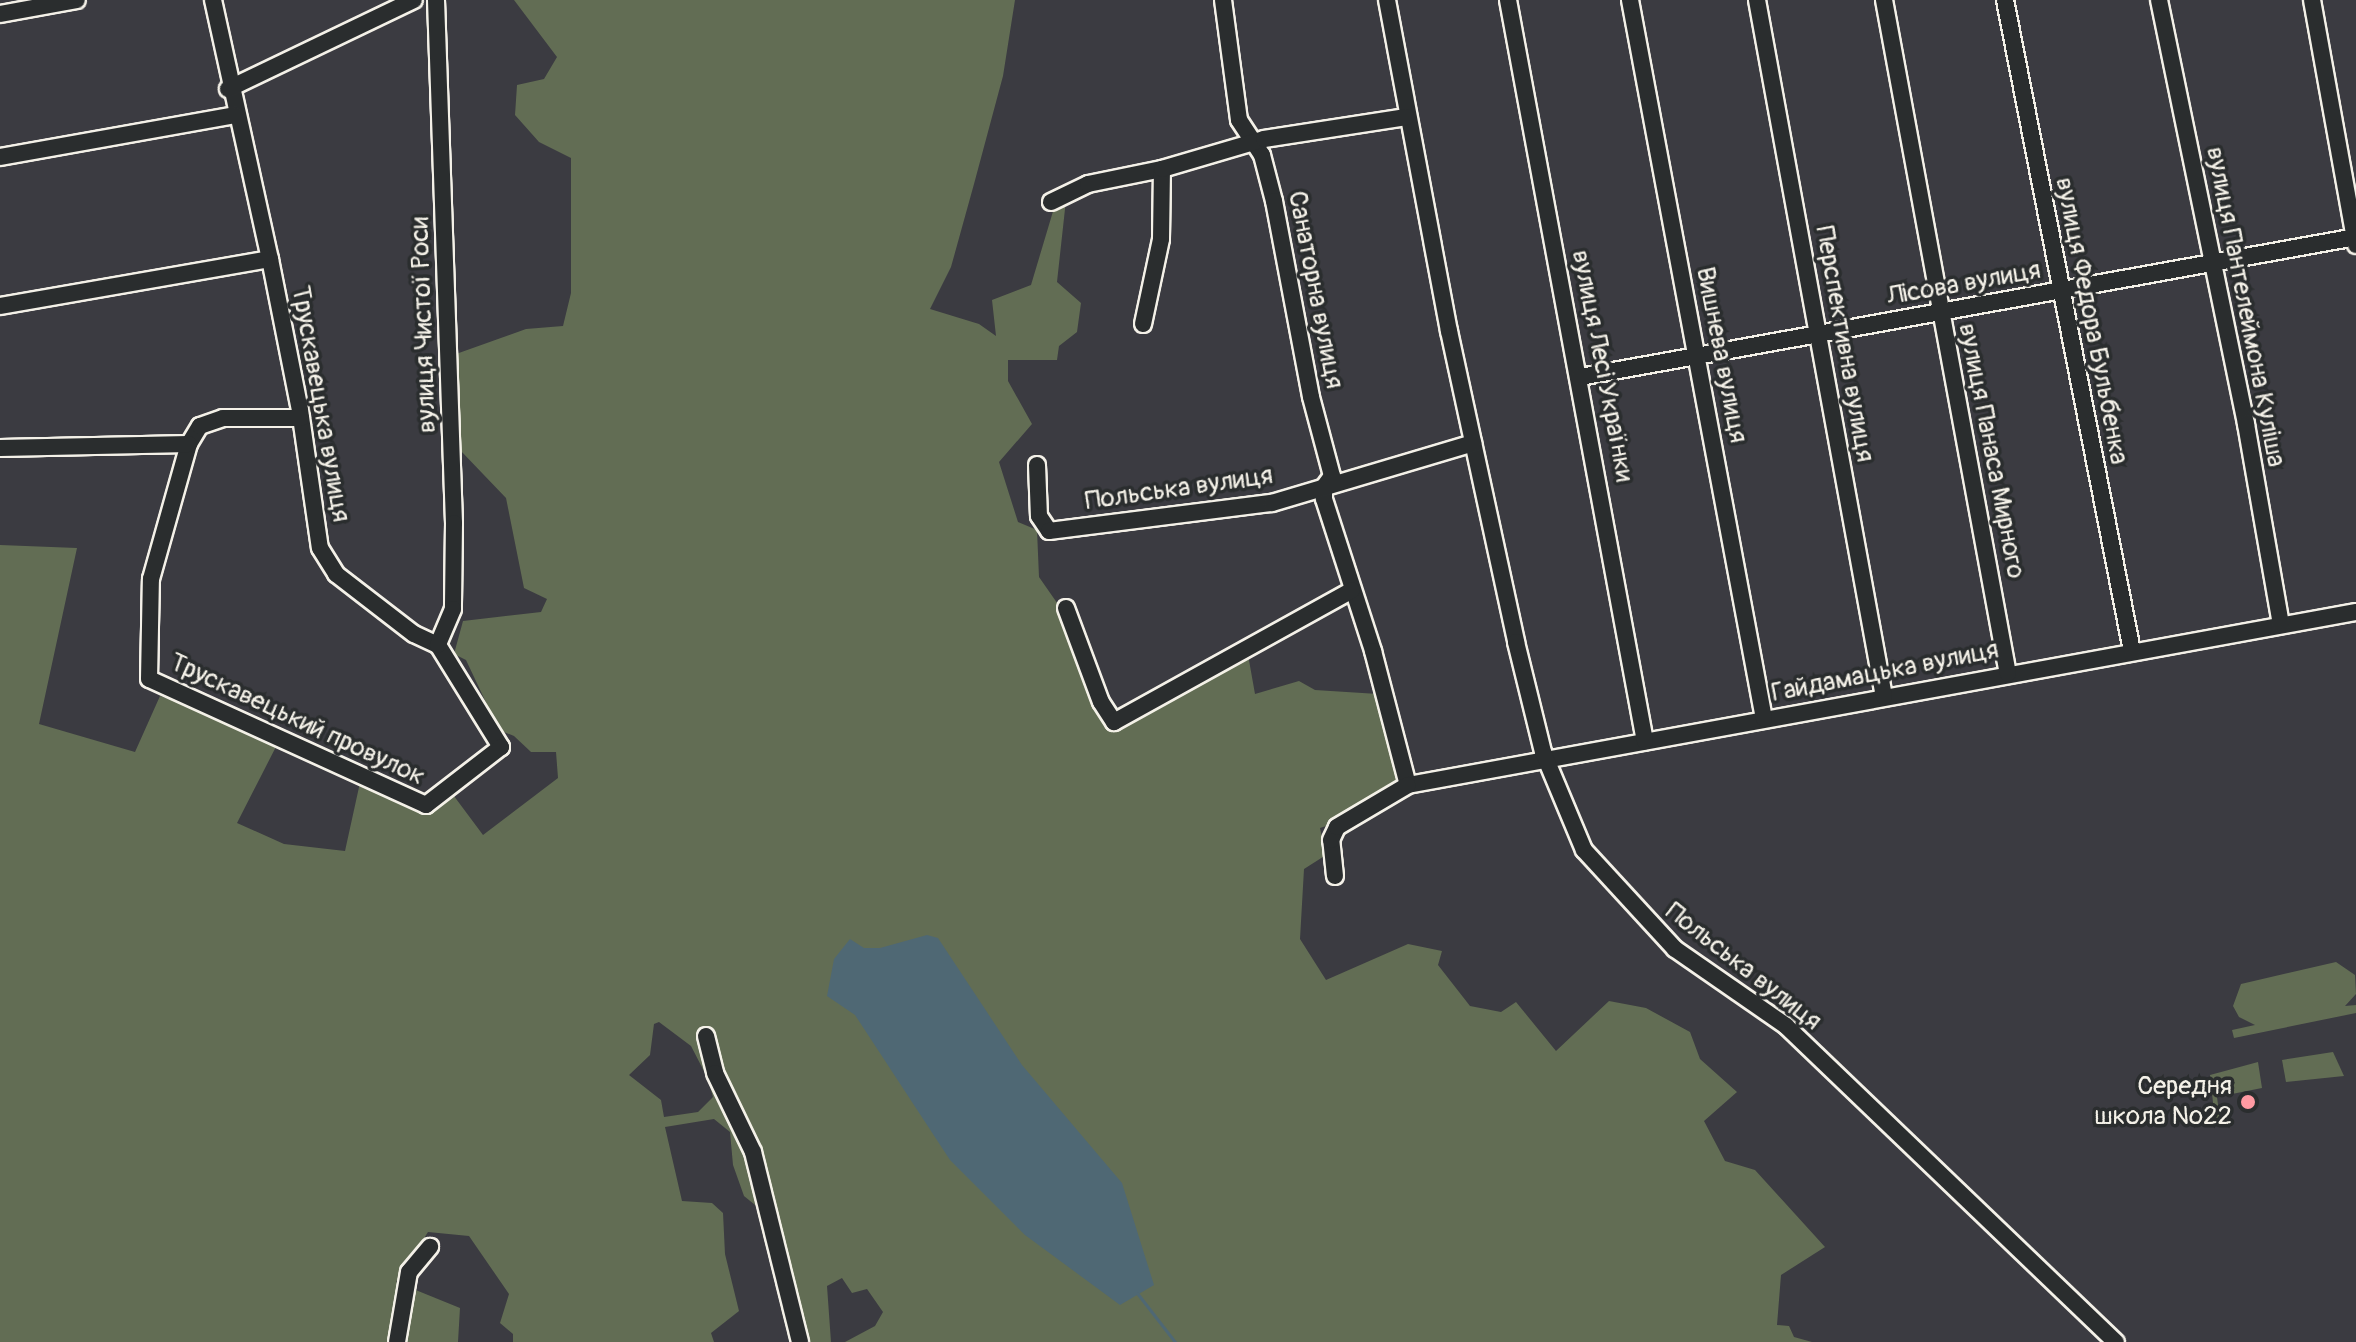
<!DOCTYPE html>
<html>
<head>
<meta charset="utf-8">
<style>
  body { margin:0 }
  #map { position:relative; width:2356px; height:1342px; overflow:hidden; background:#3b3b41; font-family:Pangolin,sans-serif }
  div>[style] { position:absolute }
  .green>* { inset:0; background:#626d54 }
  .water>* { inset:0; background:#4f6874 }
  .stream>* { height:3px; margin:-1.5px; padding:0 1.5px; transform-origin:1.5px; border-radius:1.5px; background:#4f6874 }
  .roads { filter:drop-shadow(2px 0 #f4f1e8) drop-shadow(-2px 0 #f4f1e8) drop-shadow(0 2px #f4f1e8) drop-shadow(0 -2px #f4f1e8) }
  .minor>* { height:16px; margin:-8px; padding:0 8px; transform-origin:8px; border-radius:8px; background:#2a2d2e }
  .dots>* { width:22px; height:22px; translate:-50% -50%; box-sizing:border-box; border:4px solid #2a2d2e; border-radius:50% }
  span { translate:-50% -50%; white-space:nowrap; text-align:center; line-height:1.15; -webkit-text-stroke:7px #2a2d2e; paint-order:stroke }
  .street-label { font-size:26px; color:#f4f1e8 }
  .poi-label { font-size:26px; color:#f4f1e8 }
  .right { translate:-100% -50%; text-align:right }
</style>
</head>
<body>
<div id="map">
  <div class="green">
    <div style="clip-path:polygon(evenodd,514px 0,1015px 0,1003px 76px,974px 184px,951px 267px,930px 309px,979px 324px,996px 336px,992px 300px,1031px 285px,1054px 208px,1066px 200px,1057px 282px,1081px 303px,1077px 332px,1059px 346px,1057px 360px,1008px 360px,1008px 381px,1032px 424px,999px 462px,1018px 522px,1037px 530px,1039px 577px,1062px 610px,1105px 723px,1115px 727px,1247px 649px,1255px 694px,1299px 681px,1315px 690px,1378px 694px,1401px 783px,1351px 818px,1320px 828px,1326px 855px,1304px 869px,1300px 939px,1326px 980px,1408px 944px,1442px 951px,1438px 965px,1470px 1006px,1501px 1012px,1516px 1002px,1556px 1051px,1609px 1001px,1646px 1008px,1690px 1032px,1700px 1059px,1737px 1092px,1704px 1121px,1725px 1161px,1755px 1170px,1825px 1247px,1781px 1275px,1777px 1325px,1789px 1326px,1794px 1337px,1812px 1342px,845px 1342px,875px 1326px,883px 1312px,867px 1289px,852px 1293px,842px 1278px,827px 1286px,831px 1342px,804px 1342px,777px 1223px,744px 1196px,733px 1165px,730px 1132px,714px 1119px,665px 1127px,682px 1201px,712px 1203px,723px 1213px,725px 1254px,739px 1311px,711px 1333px,714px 1342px,513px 1342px,513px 1334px,500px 1323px,509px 1294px,469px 1236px,428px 1232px,396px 1282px,460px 1308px,458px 1342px,0 1342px,0 545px,77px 548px,39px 724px,135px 752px,160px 696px,282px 735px,237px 823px,284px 844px,345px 851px,361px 778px,426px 805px,448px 788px,483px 835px,558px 778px,556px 752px,531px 752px,514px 736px,499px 730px,466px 660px,454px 654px,463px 621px,541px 612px,547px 599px,524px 588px,506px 498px,460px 450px,456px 354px,526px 329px,563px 326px,571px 293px,571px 158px,539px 142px,515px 115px,517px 85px,544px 79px,557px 57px,514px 0,659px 1022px,691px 1046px,708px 1079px,713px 1097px,698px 1112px,664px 1117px,661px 1100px,629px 1075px,650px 1055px,654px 1024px,659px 1022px)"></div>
    <div style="clip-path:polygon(2336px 962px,2355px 975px,2356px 994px,2345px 1006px,2356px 1005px,2356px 1013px,2234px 1038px,2232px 1030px,2255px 1025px,2239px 1017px,2233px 1006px,2241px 984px)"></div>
    <div style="clip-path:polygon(2333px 1052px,2344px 1076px,2286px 1082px,2282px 1060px)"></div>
    <div style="clip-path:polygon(2258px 1062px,2262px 1088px,2217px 1097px,2220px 1120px,2215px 1121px,2210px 1075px)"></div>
  </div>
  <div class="water">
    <div style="clip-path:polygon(927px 935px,938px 938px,1022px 1065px,1122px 1183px,1154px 1285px,1120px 1305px,1025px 1235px,950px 1160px,855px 1015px,827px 996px,834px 959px,850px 939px,864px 948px,880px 948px)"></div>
  </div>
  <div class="stream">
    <div style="left:1137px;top:1293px;width:62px;rotate:52.2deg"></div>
  </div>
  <div class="roads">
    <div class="minor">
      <div style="left:213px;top:0;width:265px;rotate:77.6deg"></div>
      <div style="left:270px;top:259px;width:154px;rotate:78.8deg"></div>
      <div style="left:300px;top:410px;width:139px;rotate:81.8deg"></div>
      <div style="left:320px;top:548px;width:31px;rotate:58deg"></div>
      <div style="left:336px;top:574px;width:98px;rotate:37.6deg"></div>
      <div style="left:414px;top:634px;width:26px;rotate:25deg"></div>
      <div style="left:438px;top:645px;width:120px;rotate:58.3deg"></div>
      <div style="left:501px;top:747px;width:95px;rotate:142.3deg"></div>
      <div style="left:426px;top:805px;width:304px;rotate:-155.5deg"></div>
      <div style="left:149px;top:679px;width:100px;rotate:-88.9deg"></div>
      <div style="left:151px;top:579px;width:140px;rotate:-74.3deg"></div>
      <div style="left:189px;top:444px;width:21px;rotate:-59deg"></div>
      <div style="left:200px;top:426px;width:24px;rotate:-19deg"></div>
      <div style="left:223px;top:418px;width:78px"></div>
      <div style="left:436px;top:0;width:523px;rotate:88.03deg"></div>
      <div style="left:454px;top:523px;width:86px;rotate:90.7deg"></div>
      <div style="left:453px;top:609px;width:39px;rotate:113deg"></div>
      <div style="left:1223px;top:0;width:121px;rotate:82.4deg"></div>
      <div style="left:1239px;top:120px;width:42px;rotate:56.7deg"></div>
      <div style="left:1262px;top:155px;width:48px;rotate:75.4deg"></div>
      <div style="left:1274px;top:201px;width:199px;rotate:79.3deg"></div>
      <div style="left:1311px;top:397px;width:82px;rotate:75.1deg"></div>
      <div style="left:1332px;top:476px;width:14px;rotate:126deg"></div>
      <div style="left:1324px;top:487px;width:12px;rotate:90deg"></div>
      <div style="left:1324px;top:499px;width:160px;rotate:72.1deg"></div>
      <div style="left:1373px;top:651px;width:138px;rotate:75.4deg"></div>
      <div style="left:1408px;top:785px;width:964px;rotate:-10.34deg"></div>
      <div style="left:1387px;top:0;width:337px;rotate:79.4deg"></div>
      <div style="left:1449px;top:331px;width:318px;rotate:77.8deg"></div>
      <div style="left:1516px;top:642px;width:113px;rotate:76.2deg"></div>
      <div style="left:1543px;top:752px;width:106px;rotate:67.3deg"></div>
      <div style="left:1584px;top:850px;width:134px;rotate:47.4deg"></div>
      <div style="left:1675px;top:949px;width:135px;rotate:34.7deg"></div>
      <div style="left:1786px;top:1026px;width:457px;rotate:43.8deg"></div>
      <div style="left:1508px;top:0;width:754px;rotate:79.53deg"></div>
      <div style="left:1630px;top:0;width:731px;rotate:79.44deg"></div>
      <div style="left:1757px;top:0;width:708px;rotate:79.67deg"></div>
      <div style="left:1884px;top:0;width:685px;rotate:79.58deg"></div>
      <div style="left:2005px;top:0;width:663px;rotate:78.96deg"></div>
      <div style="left:2159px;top:0;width:433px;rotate:78.4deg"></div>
      <div style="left:2246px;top:424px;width:204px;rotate:80.1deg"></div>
      <div style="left:2312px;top:0;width:249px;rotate:79.8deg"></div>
      <div style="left:0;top:14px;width:78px;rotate:-10.3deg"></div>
      <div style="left:228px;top:89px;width:206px;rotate:-25.6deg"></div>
      <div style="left:0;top:157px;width:239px;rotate:-10.1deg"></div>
      <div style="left:1051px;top:202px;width:41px;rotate:-25.9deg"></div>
      <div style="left:1088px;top:184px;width:76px;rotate:-11.5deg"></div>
      <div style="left:0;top:306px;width:274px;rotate:-9.9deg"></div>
      <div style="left:1143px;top:324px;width:87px;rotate:-78deg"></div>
      <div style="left:1161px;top:239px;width:70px;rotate:-89.2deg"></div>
      <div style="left:1162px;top:169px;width:106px;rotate:-16.4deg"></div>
      <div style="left:1264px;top:139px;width:144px;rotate:-8.8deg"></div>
      <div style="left:1580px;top:377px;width:789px;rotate:-10.23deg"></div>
      <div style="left:0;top:448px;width:189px;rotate:-1.2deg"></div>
      <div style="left:1037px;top:465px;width:51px;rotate:87.8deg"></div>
      <div style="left:1039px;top:516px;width:18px;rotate:56deg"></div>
      <div style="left:1049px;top:531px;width:225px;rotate:-7.2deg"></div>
      <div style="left:1272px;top:503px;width:210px;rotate:-16.6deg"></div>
      <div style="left:1066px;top:608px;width:100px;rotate:69.6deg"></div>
      <div style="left:1101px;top:702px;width:24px;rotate:57deg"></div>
      <div style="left:1114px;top:722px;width:272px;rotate:-29deg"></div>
      <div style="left:1335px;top:876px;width:36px;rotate:-96deg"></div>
      <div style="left:1331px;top:840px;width:14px;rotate:-65deg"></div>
      <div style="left:1337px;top:827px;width:82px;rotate:-30.6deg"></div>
      <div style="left:706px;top:1036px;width:38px;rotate:76deg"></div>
      <div style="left:715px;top:1073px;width:88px;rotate:64.3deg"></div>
      <div style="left:753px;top:1152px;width:196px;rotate:76.1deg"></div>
      <div style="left:397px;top:1342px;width:71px;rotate:-80.3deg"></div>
      <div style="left:409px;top:1272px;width:33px;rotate:-50deg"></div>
    </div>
  </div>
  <div class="dots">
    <div style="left:2248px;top:1102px;background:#ff9aa2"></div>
  </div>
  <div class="street-label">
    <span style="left:1964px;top:284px;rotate:-10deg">Лісова вулиця</span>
    <span style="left:1315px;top:290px;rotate:79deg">Санаторна вулиця</span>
    <span style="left:2245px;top:307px;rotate:79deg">вулиця Пантелеймона Куліша</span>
    <span style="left:2091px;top:321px;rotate:79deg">вулиця Федора Бульбенка</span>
    <span style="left:424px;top:325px;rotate:-92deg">вулиця Чистої Роси</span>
    <span style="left:1844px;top:344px;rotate:80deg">Перспективна вулиця</span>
    <span style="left:1721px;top:355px;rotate:79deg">Вишнева вулиця</span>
    <span style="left:1602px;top:366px;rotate:79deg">вулиця Лесі Українки</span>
    <span style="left:320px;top:404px;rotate:80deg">Трускавецька вулиця</span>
    <span style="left:1991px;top:451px;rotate:79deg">вулиця Панаса Мирного</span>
    <span style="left:1179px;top:489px;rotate:-8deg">Польська вулиця</span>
    <span style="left:1885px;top:672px;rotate:-11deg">Гайдамацька вулиця</span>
    <span style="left:297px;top:720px;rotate:25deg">Трускавецький провулок</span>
    <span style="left:1743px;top:967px;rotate:38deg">Польська вулиця</span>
  </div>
  <div class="poi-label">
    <span class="right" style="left:2232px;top:1102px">Середня<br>школа №22</span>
  </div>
</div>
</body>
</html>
